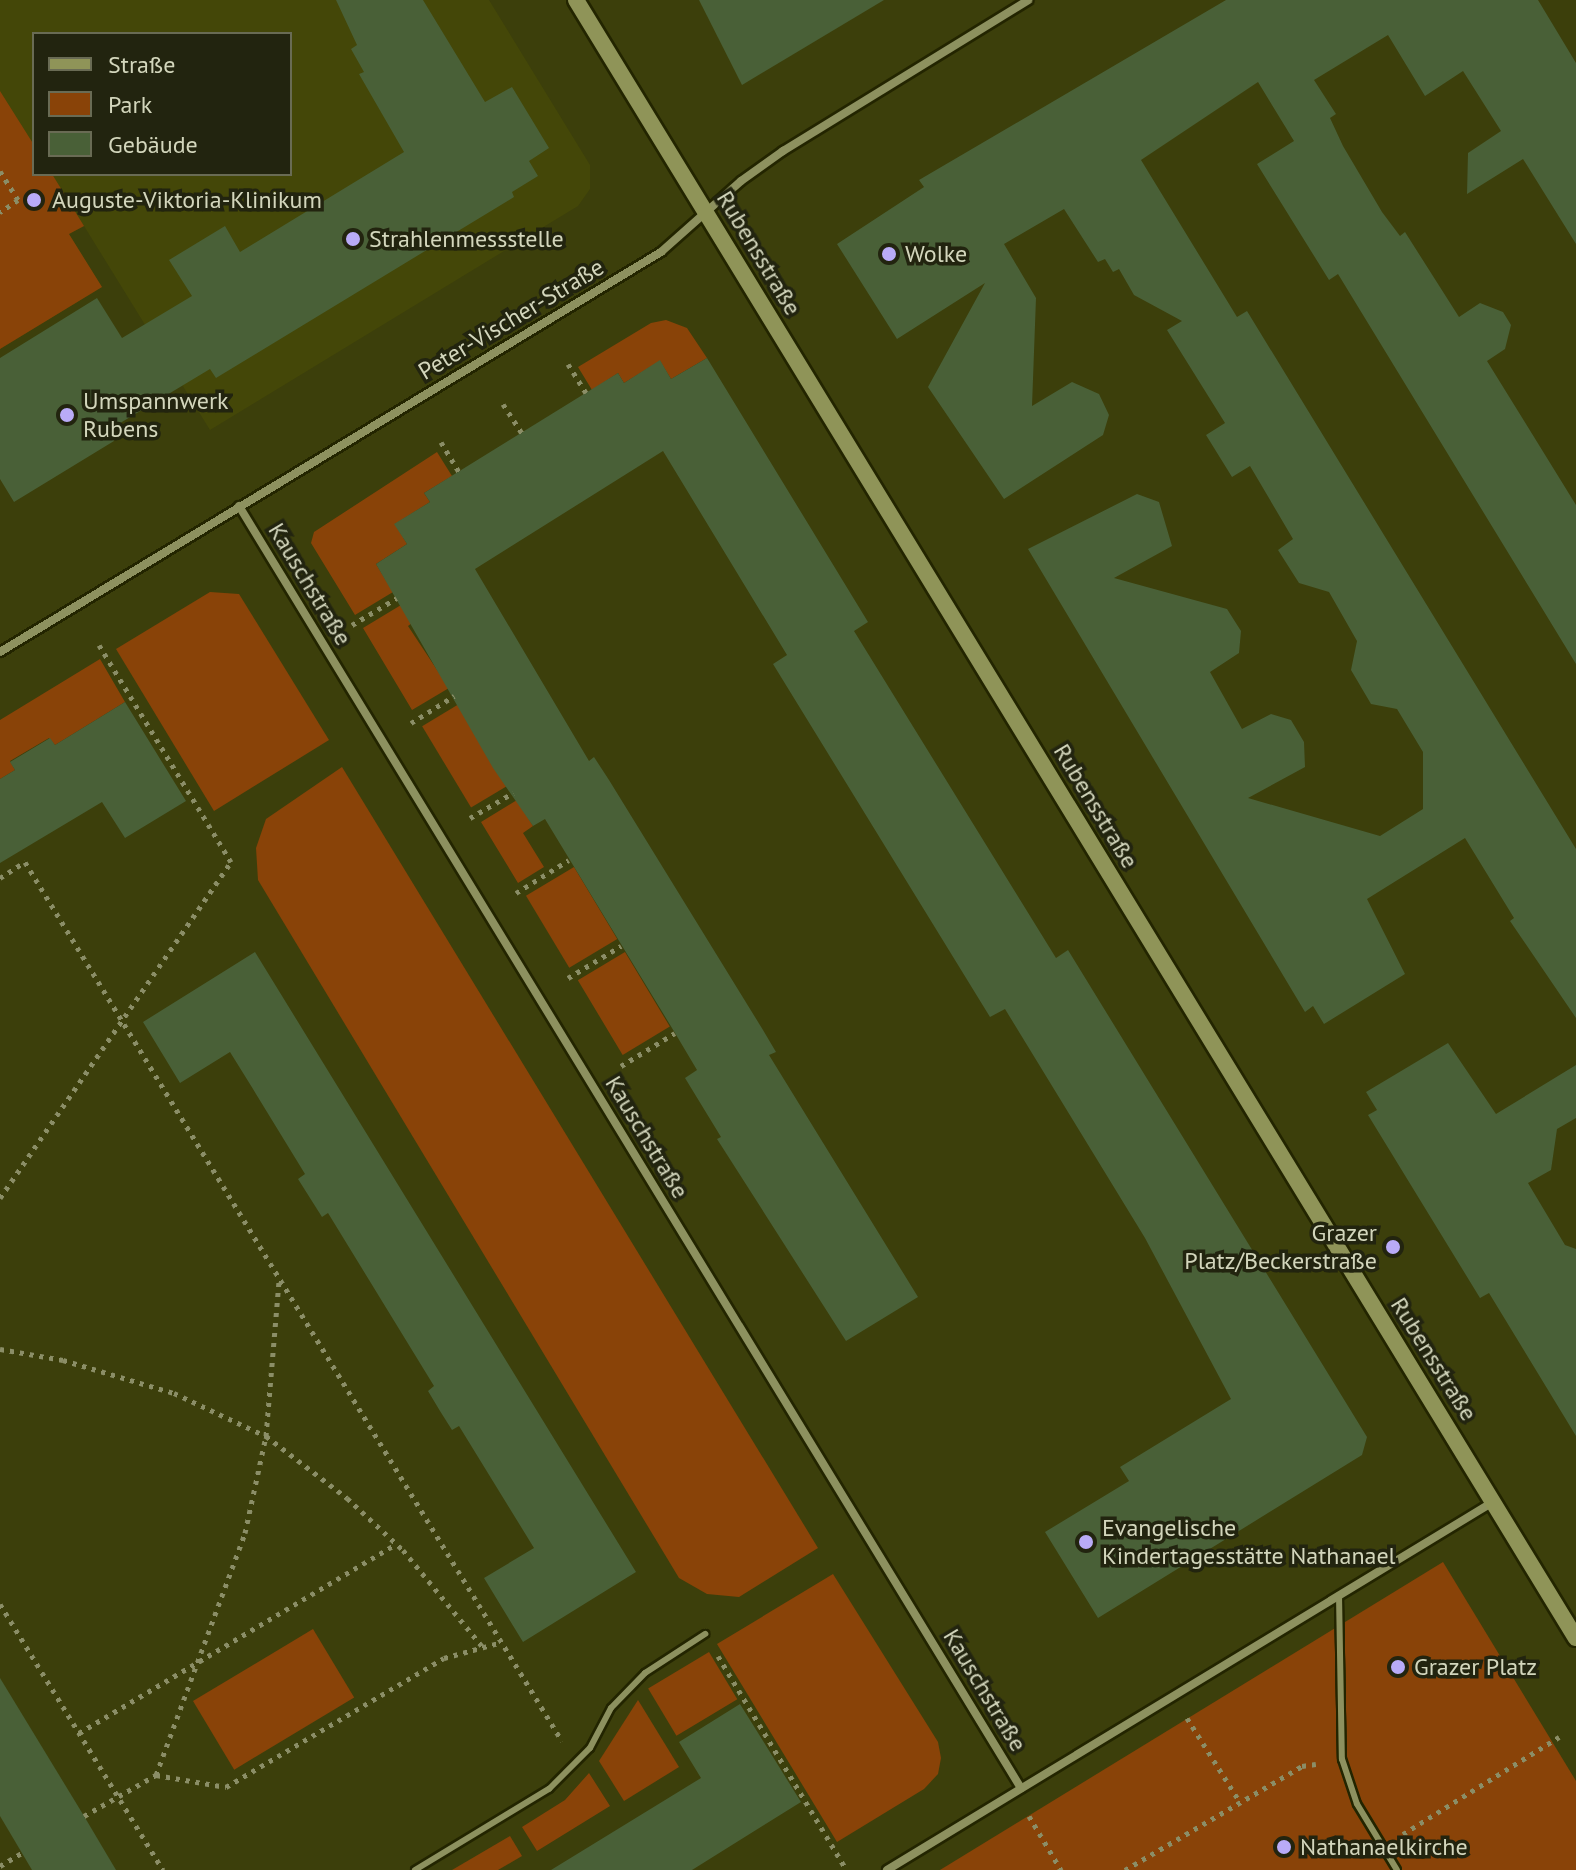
<!DOCTYPE html>
<html>
<head>
<meta charset="utf-8">
<style>
  body { margin:0 }
  #map { position:relative; width:1576px; height:1870px; overflow:hidden; background:#3c3f0b; font-family:"PT Sans",sans-serif }
  div>[style] { position:absolute }
  .built>* { inset:0; background:#444708 }
  .green>* { inset:0; background:#894308; transform-origin:0 0 }
  .building>* { inset:0; background:#496037 }
  .path>* { height:5px; margin-top:-2.5px; transform-origin:0; background:repeating-linear-gradient(90deg,#8b8e67 0 4px,transparent 0 10px) }
  .roads { filter:drop-shadow(2px 0 #232500) drop-shadow(-2px 0 #232500) drop-shadow(0 2px #232500) drop-shadow(0 -2px #232500) }
  .lane>* { height:6px; margin:-3px; padding:0 3px; transform-origin:3px; border-radius:3px; background:#8d915f }
  .street>* { height:8px; margin:-4px; padding:0 4px; transform-origin:4px; border-radius:4px; background:#8d915f }
  .secondary>* { height:16px; margin:-8px; padding:0 8px; transform-origin:8px; border-radius:8px; background:#8f9458 }
  .dots>* { width:22px; height:22px; translate:-50% -50%; box-sizing:border-box; border:4px solid #22240f; border-radius:50% }
  span { translate:-50% -50%; white-space:nowrap; text-align:center; line-height:1.15; -webkit-text-stroke:7px #22240f; paint-order:stroke }
  .poi-label { font-size:24px; color:#d3d6bc }
  .left { translate:0 -50%; text-align:left }
  .right { translate:-100% -50%; text-align:right }
  .street-label { font-size:24px; color:#d3d6bc }
  .legend { position:absolute; left:32px; top:32px; width:260px; height:144px; box-sizing:border-box; background:#22240f; border:2px solid #696b54; margin:0; padding:10px 14px; list-style:none; font-size:24px; color:#d3d6bc }
  .legend li { display:flex; align-items:center; gap:16px; height:40px }
  .legend b { width:40px; border:2px solid #696b54 }
</style>
</head>
<body>
<div id="map">
  <div class="built">
    <div style="clip-path:polygon(evenodd,0 0,489px 0,590px 165px,590px 189px,578px 206px,210px 430px,84px 226px,69px 234px,102px 287px,0 349px,0 0,34px 34px,290px 34px,290px 174px,34px 174px,34px 34px)"></div>
  </div>
  <div class="green">
    <div style="clip-path:polygon(0 91px,34px 145px,34px 174px,52px 174px,84px 226px,69px 234px,102px 287px,0 349px)"></div>
    <div style="clip-path:polygon(666px 320px,687px 328px,707px 358px,671px 379px,660px 361px,624px 383px,618px 373px,592px 390px,578px 367px,651px 323px)"></div>
    <div style="clip-path:polygon(437px 452px,452px 476px,424px 493px,430px 502px,395px 524px,407px 544px,376px 564px,393px 592px,355px 615px,311px 543px,314px 532px)"></div>
    <div style="clip-path:polygon(210px 592px,239px 594px,329px 740px,214px 811px,116px 649px)"></div>
    <div style="clip-path:polygon(401px 605px,412px 623px,408px 626px,449px 688px,412px 710px,363px 628px)"></div>
    <div style="clip-path:polygon(100px 659px,125px 702px,55px 745px,49px 738px,10px 761px,15px 770px,0 779px,0 720px)"></div>
    <div style="left:459px;top:704px;width:95px;height:43px;rotate:59deg"></div>
    <div style="clip-path:polygon(342px 767px,818px 1548px,739px 1597px,707px 1594px,679px 1578px,258px 880px,256px 848px,266px 819px)"></div>
    <div style="clip-path:polygon(517px 800px,533px 826px,523px 833px,544px 867px,518px 883px,481px 822px)"></div>
    <div style="left:574px;top:867px;width:84px;height:56px;rotate:59deg"></div>
    <div style="left:625px;top:952px;width:87px;height:55px;rotate:59deg"></div>
    <div style="clip-path:polygon(1443px 1562px,1576px 1781px,1576px 1870px,940px 1870px)"></div>
    <div style="clip-path:polygon(833px 1574px,938px 1742px,941px 1758px,938px 1774px,924px 1789px,837px 1842px,717px 1644px)"></div>
    <div style="left:313px;top:1629px;width:80px;height:140px;rotate:59deg"></div>
    <div style="left:709px;top:1652px;width:55px;height:71px;rotate:59deg"></div>
    <div style="clip-path:polygon(638px 1700px,679px 1767px,624px 1801px,599px 1761px)"></div>
    <div style="clip-path:polygon(589px 1773px,610px 1806px,537px 1851px,522px 1827px,565px 1800px)"></div>
    <div style="clip-path:polygon(510px 1836px,522px 1856px,498px 1870px,452px 1870px)"></div>
  </div>
  <div class="building">
    <div style="clip-path:polygon(336px 0,423px 0,485px 102px,512px 87px,549px 148px,529px 161px,538px 176px,512px 192px,514px 197px,216px 378px,210px 369px,107px 431px,114px 441px,14px 502px,0 479px,0 358px,97px 298px,122px 338px,192px 296px,169px 260px,225px 226px,240px 252px,404px 152px,359px 74px,364px 72px,351px 49px,357px 45px)"></div>
    <div style="clip-path:polygon(699px 0,884px 0,742px 85px)"></div>
    <div style="clip-path:polygon(1226px 0,1538px 0,1576px 63px,1576px 244px,1523px 159px,1467px 194px,1468px 153px,1501px 131px,1463px 71px,1425px 96px,1388px 35px,1314px 80px,1336px 114px,1330px 118px,1343px 146px,1382px 212px,1400px 236px,1405px 232px,1459px 317px,1480px 303px,1503px 312px,1511px 325px,1505px 349px,1487px 361px,1576px 505px,1576px 664px,1338px 274px,1329px 280px,1257px 164px,1294px 141px,1258px 82px,1141px 160px,1237px 317px,1247px 311px,1576px 849px,1576px 1018px,1510px 921px,1514px 918px,1465px 838px,1367px 899px,1405px 974px,1324px 1024px,1313px 1006px,1305px 1012px,1028px 549px,1137px 494px,1159px 502px,1172px 546px,1114px 578px,1227px 609px,1241px 631px,1239px 653px,1210px 672px,1242px 729px,1271px 714px,1291px 720px,1304px 742px,1305px 767px,1248px 798px,1380px 836px,1423px 809px,1423px 752px,1397px 709px,1371px 704px,1351px 670px,1357px 641px,1329px 592px,1299px 583px,1278px 550px,1293px 539px,1250px 466px,1232px 477px,1206px 435px,1225px 423px,1167px 330px,1182px 321px,1134px 295px,1119px 269px,1113px 272px,1105px 259px,1098px 262px,1064px 209px,1004px 244px,1036px 298px,1032px 406px,1072px 382px,1099px 394px,1109px 415px,1103px 435px,1004px 499px,928px 387px,985px 283px,897px 339px,837px 244px,924px 187px,919px 180px)"></div>
    <div style="clip-path:polygon(707px 358px,868px 622px,854px 631px,1056px 958px,1068px 950px,1367px 1437px,1362px 1455px,1098px 1618px,1045px 1532px,1129px 1481px,1120px 1467px,1231px 1399px,1145px 1238px,1005px 1009px,990px 1017px,773px 664px,787px 655px,663px 451px,475px 569px,589px 761px,594px 757px,609px 780px,763px 1030px,776px 1052px,769px 1055px,918px 1297px,846px 1341px,717px 1139px,721px 1137px,685px 1078px,697px 1070px,675px 1033px,545px 819px,533px 826px,493px 768px,376px 564px,407px 544px,394px 524px,430px 502px,424px 493px,618px 373px,624px 383px,660px 360px,671px 379px)"></div>
    <div style="clip-path:polygon(125px 702px,186px 801px,125px 838px,102px 802px,0 863px,0 779px,15px 770px,10px 762px,50px 738px,55px 745px)"></div>
    <div style="clip-path:polygon(255px 952px,636px 1572px,523px 1642px,484px 1578px,534px 1548px,459px 1426px,452px 1430px,440px 1411px,428px 1391px,434px 1386px,328px 1213px,322px 1217px,298px 1179px,305px 1174px,253px 1089px,230px 1052px,180px 1083px,143px 1022px)"></div>
    <div style="clip-path:polygon(1448px 1043px,1496px 1114px,1576px 1065px,1576px 1118px,1557px 1129px,1551px 1170px,1528px 1183px,1565px 1245px,1576px 1249px,1576px 1436px,1489px 1293px,1480px 1298px,1368px 1115px,1377px 1110px,1366px 1092px)"></div>
    <div style="clip-path:polygon(0 1678px,84px 1816px,116px 1870px,32px 1870px,0 1816px)"></div>
    <div style="clip-path:polygon(740px 1704px,801px 1802px,692px 1870px,551px 1870px,701px 1778px,679px 1742px)"></div>
  </div>
  <div class="path">
    <div style="left:0;top:171px;width:34px;rotate:58deg"></div>
    <div style="left:18px;top:200px;width:22px;rotate:146deg"></div>
    <div style="left:568px;top:364px;width:34px;rotate:58deg"></div>
    <div style="left:503px;top:404px;width:35px;rotate:57deg"></div>
    <div style="left:441px;top:442px;width:35px;rotate:59deg"></div>
    <div style="left:352px;top:625px;width:52px;rotate:-31deg"></div>
    <div style="left:411px;top:723px;width:51px;rotate:-32.1deg"></div>
    <div style="left:470px;top:818px;width:50px;rotate:-30.2deg"></div>
    <div style="left:0;top:878px;width:30px;rotate:-33deg"></div>
    <div style="left:25px;top:862px;width:1030px;rotate:58.58deg"></div>
    <div style="left:516px;top:893px;width:62px;rotate:-31.9deg"></div>
    <div style="left:568px;top:978px;width:62px;rotate:-31.1deg"></div>
    <div style="left:621px;top:1066px;width:63px;rotate:-31.4deg"></div>
    <div style="left:0;top:1198px;width:408px;rotate:-55.5deg"></div>
    <div style="left:231px;top:862px;width:254px;rotate:-121.3deg"></div>
    <div style="left:0;top:1349px;width:64px;rotate:9.9deg"></div>
    <div style="left:63px;top:1360px;width:116px;rotate:16.6deg"></div>
    <div style="left:174px;top:1393px;width:102px;rotate:25.1deg"></div>
    <div style="left:266px;top:1436px;width:102px;rotate:37.4deg"></div>
    <div style="left:347px;top:1498px;width:76px;rotate:42.9deg"></div>
    <div style="left:403px;top:1550px;width:129px;rotate:50.6deg"></div>
    <div style="left:0;top:1604px;width:312px;rotate:58.5deg"></div>
    <div style="left:718px;top:1656px;width:246px;rotate:59deg"></div>
    <div style="left:1187px;top:1718px;width:99px;rotate:57.8deg"></div>
    <div style="left:79px;top:1733px;width:369px;rotate:-30.8deg"></div>
    <div style="left:156px;top:1775px;width:258px;rotate:-69.8deg"></div>
    <div style="left:245px;top:1533px;width:99px;rotate:-77.8deg"></div>
    <div style="left:266px;top:1436px;width:157px;rotate:-85.2deg"></div>
    <div style="left:84px;top:1816px;width:83px;rotate:-29.7deg"></div>
    <div style="left:156px;top:1775px;width:71px;rotate:9.7deg"></div>
    <div style="left:226px;top:1787px;width:253px;rotate:-30.6deg"></div>
    <div style="left:444px;top:1658px;width:57px;rotate:-15.3deg"></div>
    <div style="left:1029px;top:1816px;width:63px;rotate:59.3deg"></div>
    <div style="left:1403px;top:1834px;width:184px;rotate:-31.9deg"></div>
    <div style="left:0;top:1866px;width:26px;rotate:-31deg"></div>
    <div style="left:1125px;top:1870px;width:205px;rotate:-30.4deg"></div>
    <div style="left:1302px;top:1766px;width:14px;rotate:-8deg"></div>
  </div>
  <div class="roads">
    <div class="lane">
      <div style="left:1339px;top:1595px;width:164px;rotate:89deg"></div>
      <div style="left:1342px;top:1759px;width:47px;rotate:71.6deg"></div>
      <div style="left:1357px;top:1804px;width:77px;rotate:58.8deg"></div>
      <div style="left:415px;top:1870px;width:157px;rotate:-31.2deg"></div>
      <div style="left:549px;top:1789px;width:58px;rotate:-45deg"></div>
      <div style="left:590px;top:1748px;width:45px;rotate:-62.3deg"></div>
      <div style="left:611px;top:1708px;width:49px;rotate:-45.8deg"></div>
      <div style="left:645px;top:1673px;width:72px;rotate:-33deg"></div>
    </div>
    <div class="street">
      <div style="left:239px;top:506px;width:1502px;rotate:58.62deg"></div>
      <div style="left:0;top:652px;width:773px;rotate:-31.18deg"></div>
      <div style="left:661px;top:252px;width:107px;rotate:-41.6deg"></div>
      <div style="left:741px;top:181px;width:52px;rotate:-35.5deg"></div>
      <div style="left:783px;top:151px;width:288px;rotate:-31.6deg"></div>
      <div style="left:887px;top:1870px;width:709px;rotate:-31.27deg"></div>
    </div>
    <div class="secondary">
      <div style="left:576px;top:0;width:1919px;rotate:58.6deg"></div>
    </div>
  </div>
  <div class="dots">
    <div style="left:34px;top:200px;background:#b9abf7"></div>
    <div style="left:353px;top:239px;background:#b9abf7"></div>
    <div style="left:889px;top:254px;background:#b9abf7"></div>
    <div style="left:67px;top:415px;background:#b9abf7"></div>
    <div style="left:1393px;top:1247px;background:#b9abf7"></div>
    <div style="left:1086px;top:1542px;background:#b9abf7"></div>
    <div style="left:1398px;top:1667px;background:#b9abf7"></div>
    <div style="left:1284px;top:1847px;background:#b9abf7"></div>
  </div>
  <div class="poi-label">
    <span class="left" style="left:52px;top:200px">Auguste-Viktoria-Klinikum</span>
    <span class="left" style="left:369px;top:239px">Strahlenmessstelle</span>
    <span class="left" style="left:905px;top:254px">Wolke</span>
    <span class="left" style="left:83px;top:415px">Umspannwerk<br>Rubens</span>
    <span class="right" style="left:1377px;top:1247px">Grazer<br>Platz/Beckerstraße</span>
    <span class="left" style="left:1102px;top:1542px">Evangelische<br>Kindertagesstätte Nathanael</span>
    <span class="left" style="left:1414px;top:1667px">Grazer Platz</span>
    <span class="left" style="left:1300px;top:1847px">Nathanaelkirche</span>
  </div>
  <div class="street-label">
    <span style="left:759px;top:253px;rotate:59deg">Rubensstraße</span>
    <span style="left:511px;top:319px;rotate:-31deg">Peter-Vischer-Straße</span>
    <span style="left:310px;top:584px;rotate:59deg">Kauschstraße</span>
    <span style="left:1096px;top:806px;rotate:59deg">Rubensstraße</span>
    <span style="left:647px;top:1137px;rotate:59deg">Kauschstraße</span>
    <span style="left:1434px;top:1359px;rotate:58deg">Rubensstraße</span>
    <span style="left:985px;top:1690px;rotate:59deg">Kauschstraße</span>
  </div>
  <ul class="legend">
  <li><b style="height:10px;background:#8f9458"></b>Straße</li>
  <li><b style="height:22px;background:#894308"></b>Park</li>
  <li><b style="height:22px;background:#496037"></b>Gebäude</li>
  </ul>
</div>
</body>
</html>
